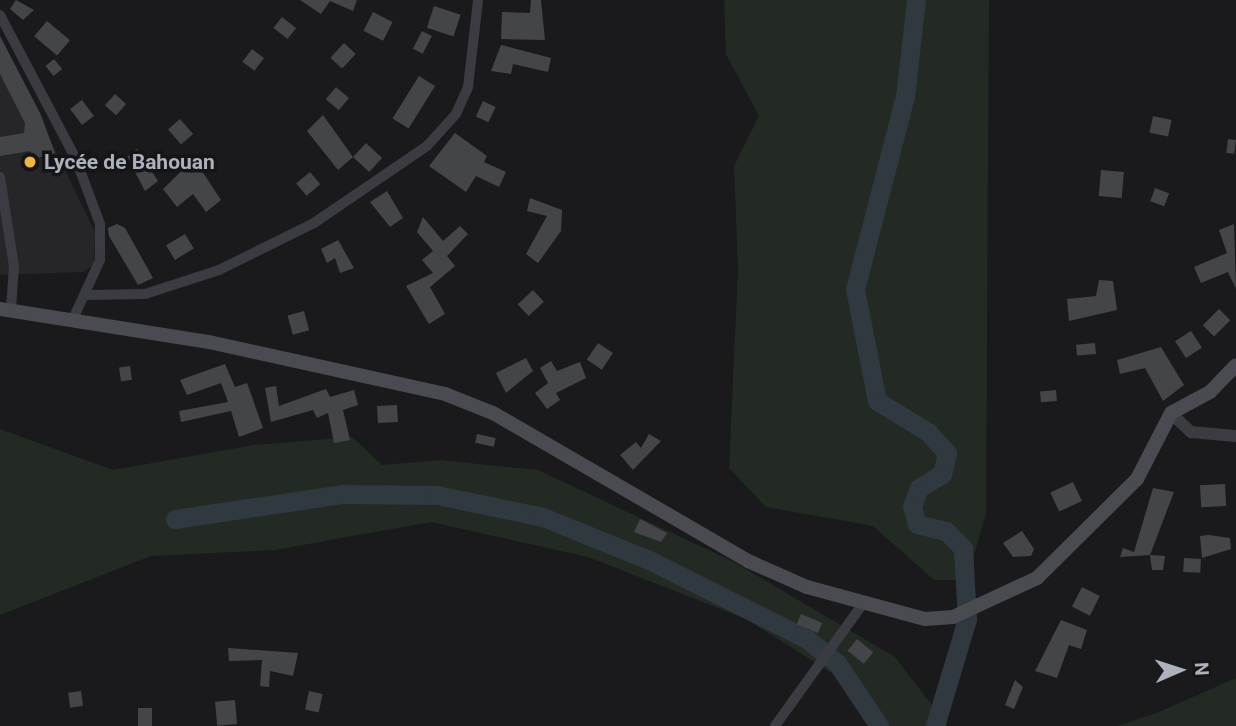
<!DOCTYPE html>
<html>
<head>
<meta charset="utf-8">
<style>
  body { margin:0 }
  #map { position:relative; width:1236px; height:726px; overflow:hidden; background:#1a1a1c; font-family:Roboto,sans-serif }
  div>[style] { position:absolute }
  .built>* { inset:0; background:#262629 }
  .green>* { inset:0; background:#222a23 }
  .river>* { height:19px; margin:-9.5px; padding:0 9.5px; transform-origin:9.5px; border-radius:9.5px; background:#303940 }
  .building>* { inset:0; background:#444549; transform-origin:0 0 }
  .minor>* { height:10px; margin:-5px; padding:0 5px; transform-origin:5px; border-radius:5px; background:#3b3c41 }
  .tertiary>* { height:12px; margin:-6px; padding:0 6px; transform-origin:6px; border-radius:6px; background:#3b3c41 }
  .secondary>* { height:14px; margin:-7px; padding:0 7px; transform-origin:7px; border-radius:7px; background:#494b51 }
  .dots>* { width:19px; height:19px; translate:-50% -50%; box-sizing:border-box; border:4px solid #151517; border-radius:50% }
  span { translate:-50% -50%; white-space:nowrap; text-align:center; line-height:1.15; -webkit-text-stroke:7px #151517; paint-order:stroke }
  .poi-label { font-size:21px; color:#adb1bb; font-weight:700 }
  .left { translate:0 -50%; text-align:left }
  .north { position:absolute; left:1145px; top:635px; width:70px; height:70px; -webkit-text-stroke:5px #151517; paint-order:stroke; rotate:87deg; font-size:19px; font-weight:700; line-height:28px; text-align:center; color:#adb1bb }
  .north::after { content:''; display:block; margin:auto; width:24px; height:32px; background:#adb1bb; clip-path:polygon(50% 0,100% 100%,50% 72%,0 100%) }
</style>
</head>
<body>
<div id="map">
  <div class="built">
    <div style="clip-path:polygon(0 36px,95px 232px,94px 265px,83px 272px,0 275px)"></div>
  </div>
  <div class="green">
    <div style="clip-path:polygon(724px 0,989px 0,986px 513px,967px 580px,934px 580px,873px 526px,766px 507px,729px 468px,738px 269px,734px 166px,759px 116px,726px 54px)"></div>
    <div style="clip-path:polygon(0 429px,113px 470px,254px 445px,352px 437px,382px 465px,440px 460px,538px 470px,732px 561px,895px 657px,948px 726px,873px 726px,865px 694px,746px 619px,588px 557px,431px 522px,275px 550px,151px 556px,0 615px)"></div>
    <div style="clip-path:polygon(1236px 678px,1236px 726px,1117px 726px,1159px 712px)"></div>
  </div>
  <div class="river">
    <div style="left:916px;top:0;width:97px;rotate:96.5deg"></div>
    <div style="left:905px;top:96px;width:199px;rotate:104.5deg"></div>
    <div style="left:855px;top:289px;width:114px;rotate:78.9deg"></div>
    <div style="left:877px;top:401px;width:60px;rotate:31.3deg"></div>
    <div style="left:928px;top:432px;width:28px;rotate:48deg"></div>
    <div style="left:947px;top:453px;width:22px;rotate:103deg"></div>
    <div style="left:942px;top:474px;width:27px;rotate:149deg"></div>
    <div style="left:919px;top:488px;width:19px;rotate:111deg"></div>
    <div style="left:912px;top:506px;width:19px;rotate:74deg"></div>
    <div style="left:917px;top:524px;width:30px;rotate:14deg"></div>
    <div style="left:946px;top:531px;width:24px;rotate:45deg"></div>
    <div style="left:963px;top:548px;width:71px;rotate:86.8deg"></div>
    <div style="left:967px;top:619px;width:112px;rotate:106.7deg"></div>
    <div style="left:175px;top:519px;width:170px;rotate:-8.5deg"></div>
    <div style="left:343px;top:494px;width:94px;rotate:0.6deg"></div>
    <div style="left:437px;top:495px;width:108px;rotate:11.7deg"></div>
    <div style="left:543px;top:517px;width:114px;rotate:22.1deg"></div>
    <div style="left:649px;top:560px;width:177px;rotate:26.6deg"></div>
    <div style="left:807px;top:639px;width:38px;rotate:39deg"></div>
    <div style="left:837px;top:663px;width:76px;rotate:56.3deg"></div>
  </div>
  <div class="building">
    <div style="clip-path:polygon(16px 0,34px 10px,23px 20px,10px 9px)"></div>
    <div style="clip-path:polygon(300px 0,357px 0,353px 11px,330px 1px,321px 14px)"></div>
    <div style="clip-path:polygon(531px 0,541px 0,545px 40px,501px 39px,502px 12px,530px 13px)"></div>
    <div style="left:434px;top:6px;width:28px;height:23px;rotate:18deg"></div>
    <div style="left:373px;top:12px;width:22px;height:21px;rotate:27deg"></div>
    <div style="left:282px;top:17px;width:18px;height:14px;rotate:38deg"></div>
    <div style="left:47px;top:21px;width:30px;height:20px;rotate:40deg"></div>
    <div style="left:422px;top:31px;width:11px;height:20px;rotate:27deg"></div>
    <div style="clip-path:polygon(0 36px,41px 115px,55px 153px,33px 159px,30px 151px,0 156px,0 137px,24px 133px,25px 123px,0 74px)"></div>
    <div style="left:344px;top:43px;width:16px;height:20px;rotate:43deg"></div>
    <div style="clip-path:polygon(501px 45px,551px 58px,548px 72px,513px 64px,511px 74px,491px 71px)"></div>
    <div style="left:252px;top:49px;width:15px;height:16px;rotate:37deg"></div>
    <div style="left:54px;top:59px;width:13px;height:11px;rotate:51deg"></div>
    <div style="left:419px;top:76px;width:19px;height:50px;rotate:32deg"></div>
    <div style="left:336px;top:87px;width:17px;height:16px;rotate:40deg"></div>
    <div style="left:115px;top:94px;width:15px;height:15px;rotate:42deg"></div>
    <div style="left:82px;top:100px;width:20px;height:15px;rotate:53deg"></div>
    <div style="left:483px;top:101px;width:14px;height:17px;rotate:25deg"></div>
    <div style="clip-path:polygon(323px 115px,353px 157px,338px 170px,307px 131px)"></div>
    <div style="left:1153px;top:116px;width:19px;height:17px;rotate:12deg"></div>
    <div style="left:180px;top:119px;width:20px;height:16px;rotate:49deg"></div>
    <div style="clip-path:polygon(455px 133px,487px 156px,484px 162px,506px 172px,499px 187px,476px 176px,466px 192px,429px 166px)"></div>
    <div style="left:1228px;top:139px;width:8px;height:14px;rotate:7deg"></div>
    <div style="left:366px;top:143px;width:22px;height:19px;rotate:43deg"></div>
    <div style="clip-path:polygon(137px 149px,158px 181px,145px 191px,127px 157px)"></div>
    <div style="clip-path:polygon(194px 159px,221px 200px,206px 212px,193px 194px,177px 207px,163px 189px)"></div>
    <div style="left:1101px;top:170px;width:23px;height:26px;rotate:5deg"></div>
    <div style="left:310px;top:172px;width:16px;height:18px;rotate:50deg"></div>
    <div style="left:1155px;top:188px;width:15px;height:14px;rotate:20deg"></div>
    <div style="clip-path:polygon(387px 191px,403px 218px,390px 227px,370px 202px)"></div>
    <div style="clip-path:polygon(530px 198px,562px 210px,561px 231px,538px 263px,526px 254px,547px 216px,527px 211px)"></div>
    <div style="clip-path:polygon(423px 217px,443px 241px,460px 226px,468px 234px,447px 256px,455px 266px,430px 287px,445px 314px,429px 324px,406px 286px,433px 273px,422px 260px,433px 251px,417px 232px)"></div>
    <div style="clip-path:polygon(117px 224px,125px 228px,153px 278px,138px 285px,109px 236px,108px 228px)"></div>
    <div style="clip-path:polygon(1234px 224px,1236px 289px,1228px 272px,1201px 283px,1194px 267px,1227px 253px,1219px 230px)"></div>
    <div style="left:185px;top:234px;width:17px;height:22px;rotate:59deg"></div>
    <div style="clip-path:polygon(338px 240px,354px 268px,340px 273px,335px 258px,327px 263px,321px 249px)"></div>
    <div style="clip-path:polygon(1099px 280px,1113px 281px,1117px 310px,1069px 321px,1067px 299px,1096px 296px)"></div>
    <div style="left:533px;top:290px;width:16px;height:21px;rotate:47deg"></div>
    <div style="left:1219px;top:309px;width:16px;height:23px;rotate:45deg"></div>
    <div style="left:304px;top:311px;width:20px;height:17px;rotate:75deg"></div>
    <div style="left:1191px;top:331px;width:20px;height:19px;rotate:57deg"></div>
    <div style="left:598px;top:343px;width:18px;height:20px;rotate:34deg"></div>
    <div style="left:1095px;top:343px;width:11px;height:19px;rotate:85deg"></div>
    <div style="clip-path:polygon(1161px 347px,1184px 385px,1163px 401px,1145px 368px,1120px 374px,1117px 360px)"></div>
    <div style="clip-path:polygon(526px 358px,533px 371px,506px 393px,496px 373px)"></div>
    <div style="clip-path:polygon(551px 361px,557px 371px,580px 362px,586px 378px,556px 393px,560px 400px,547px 409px,535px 393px,548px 383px,540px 368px)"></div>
    <div style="clip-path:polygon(225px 364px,235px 387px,247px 383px,263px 428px,239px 437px,231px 411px,181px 422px,179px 411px,228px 402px,221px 383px,187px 395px,180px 380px)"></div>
    <div style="left:130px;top:366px;width:14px;height:11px;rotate:82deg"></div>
    <div style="clip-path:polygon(276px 386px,279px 406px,326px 389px,330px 397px,354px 390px,358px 405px,343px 410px,350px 440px,334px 443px,328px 413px,317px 418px,313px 410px,271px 422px,265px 388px)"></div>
    <div style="left:1056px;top:390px;width:11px;height:16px;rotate:85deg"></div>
    <div style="left:397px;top:405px;width:17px;height:20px;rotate:87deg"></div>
    <div style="left:477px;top:434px;width:19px;height:9px;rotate:12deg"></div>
    <div style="clip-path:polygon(649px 434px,661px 441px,633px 470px,620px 455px,636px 442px,641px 448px)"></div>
    <div style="left:1073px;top:482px;width:21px;height:25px;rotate:65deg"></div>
    <div style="left:1225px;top:484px;width:22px;height:25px;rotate:87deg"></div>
    <div style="clip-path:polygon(1153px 488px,1174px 492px,1150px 555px,1165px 556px,1163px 570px,1152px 570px,1150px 555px,1120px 557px,1123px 548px,1134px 552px)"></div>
    <div style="clip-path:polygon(640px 519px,667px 533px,661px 542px,634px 532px)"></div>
    <div style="clip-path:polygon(1022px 531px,1034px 549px,1031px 556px,1013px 557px,1003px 543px)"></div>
    <div style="clip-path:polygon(1209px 535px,1230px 538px,1231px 549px,1202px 558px,1200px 536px)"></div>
    <div style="left:1184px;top:558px;width:17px;height:14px;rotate:3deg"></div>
    <div style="left:1082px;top:587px;width:20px;height:22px;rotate:27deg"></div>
    <div style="left:801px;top:614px;width:23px;height:11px;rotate:23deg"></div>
    <div style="clip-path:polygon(1061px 620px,1087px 630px,1081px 649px,1069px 645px,1057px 678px,1035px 671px)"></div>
    <div style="left:857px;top:639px;width:21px;height:15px;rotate:39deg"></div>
    <div style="clip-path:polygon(228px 648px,298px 653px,293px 676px,270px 671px,269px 687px,260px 686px,262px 660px,229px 661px)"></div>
    <div style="clip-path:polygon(1015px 680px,1023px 687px,1014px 709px,1005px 705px)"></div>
    <div style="left:81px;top:691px;width:15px;height:13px;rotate:82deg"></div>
    <div style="left:309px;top:691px;width:14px;height:19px;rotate:12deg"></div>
    <div style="left:235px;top:700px;width:24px;height:20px;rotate:85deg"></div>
    <div style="left:138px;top:708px;width:14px;height:18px"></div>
  </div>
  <div class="minor">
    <div style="left:0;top:15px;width:161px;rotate:62.2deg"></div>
    <div style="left:75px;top:157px;width:72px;rotate:69.5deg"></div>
    <div style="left:100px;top:224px;width:36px;rotate:90deg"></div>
    <div style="left:100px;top:260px;width:65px;rotate:114.6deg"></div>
    <div style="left:0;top:177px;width:90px;rotate:81.1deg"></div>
    <div style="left:14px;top:266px;width:43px;rotate:94deg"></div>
    <div style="left:87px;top:295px;width:58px;rotate:-1deg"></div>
    <div style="left:145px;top:294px;width:78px;rotate:-18deg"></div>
    <div style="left:219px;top:270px;width:106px;rotate:-26.3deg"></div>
    <div style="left:314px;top:223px;width:137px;rotate:-34.3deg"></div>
    <div style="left:427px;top:146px;width:43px;rotate:-47.8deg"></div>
    <div style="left:456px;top:114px;width:30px;rotate:-66deg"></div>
    <div style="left:468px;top:87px;width:88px;rotate:-83.4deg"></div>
    <div style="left:775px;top:726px;width:149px;rotate:-54.3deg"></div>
  </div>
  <div class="tertiary">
    <div style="left:1171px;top:413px;width:28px;rotate:44deg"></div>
    <div style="left:1191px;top:432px;width:45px;rotate:5.1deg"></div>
  </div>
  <div class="secondary">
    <div style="left:0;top:309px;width:212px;rotate:9deg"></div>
    <div style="left:209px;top:342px;width:242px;rotate:12.4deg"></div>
    <div style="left:445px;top:394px;width:52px;rotate:21.6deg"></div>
    <div style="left:493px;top:413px;width:295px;rotate:30.1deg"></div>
    <div style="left:748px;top:561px;width:64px;rotate:23.8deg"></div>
    <div style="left:807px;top:587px;width:122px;rotate:15.2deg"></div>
    <div style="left:925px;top:619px;width:28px;rotate:-4deg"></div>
    <div style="left:953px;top:617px;width:93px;rotate:-24.9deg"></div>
    <div style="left:1037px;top:578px;width:141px;rotate:-44.7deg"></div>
    <div style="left:1137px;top:479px;width:74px;rotate:-62.7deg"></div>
    <div style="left:1171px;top:413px;width:44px;rotate:-28.3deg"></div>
    <div style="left:1210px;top:392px;width:37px;rotate:-46deg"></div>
  </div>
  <div class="dots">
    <div style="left:30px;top:162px;background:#edb541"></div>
  </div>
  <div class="poi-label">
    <span class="left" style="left:44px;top:162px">Lycée de Bahouan</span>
  </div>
  <div class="north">N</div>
</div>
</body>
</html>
